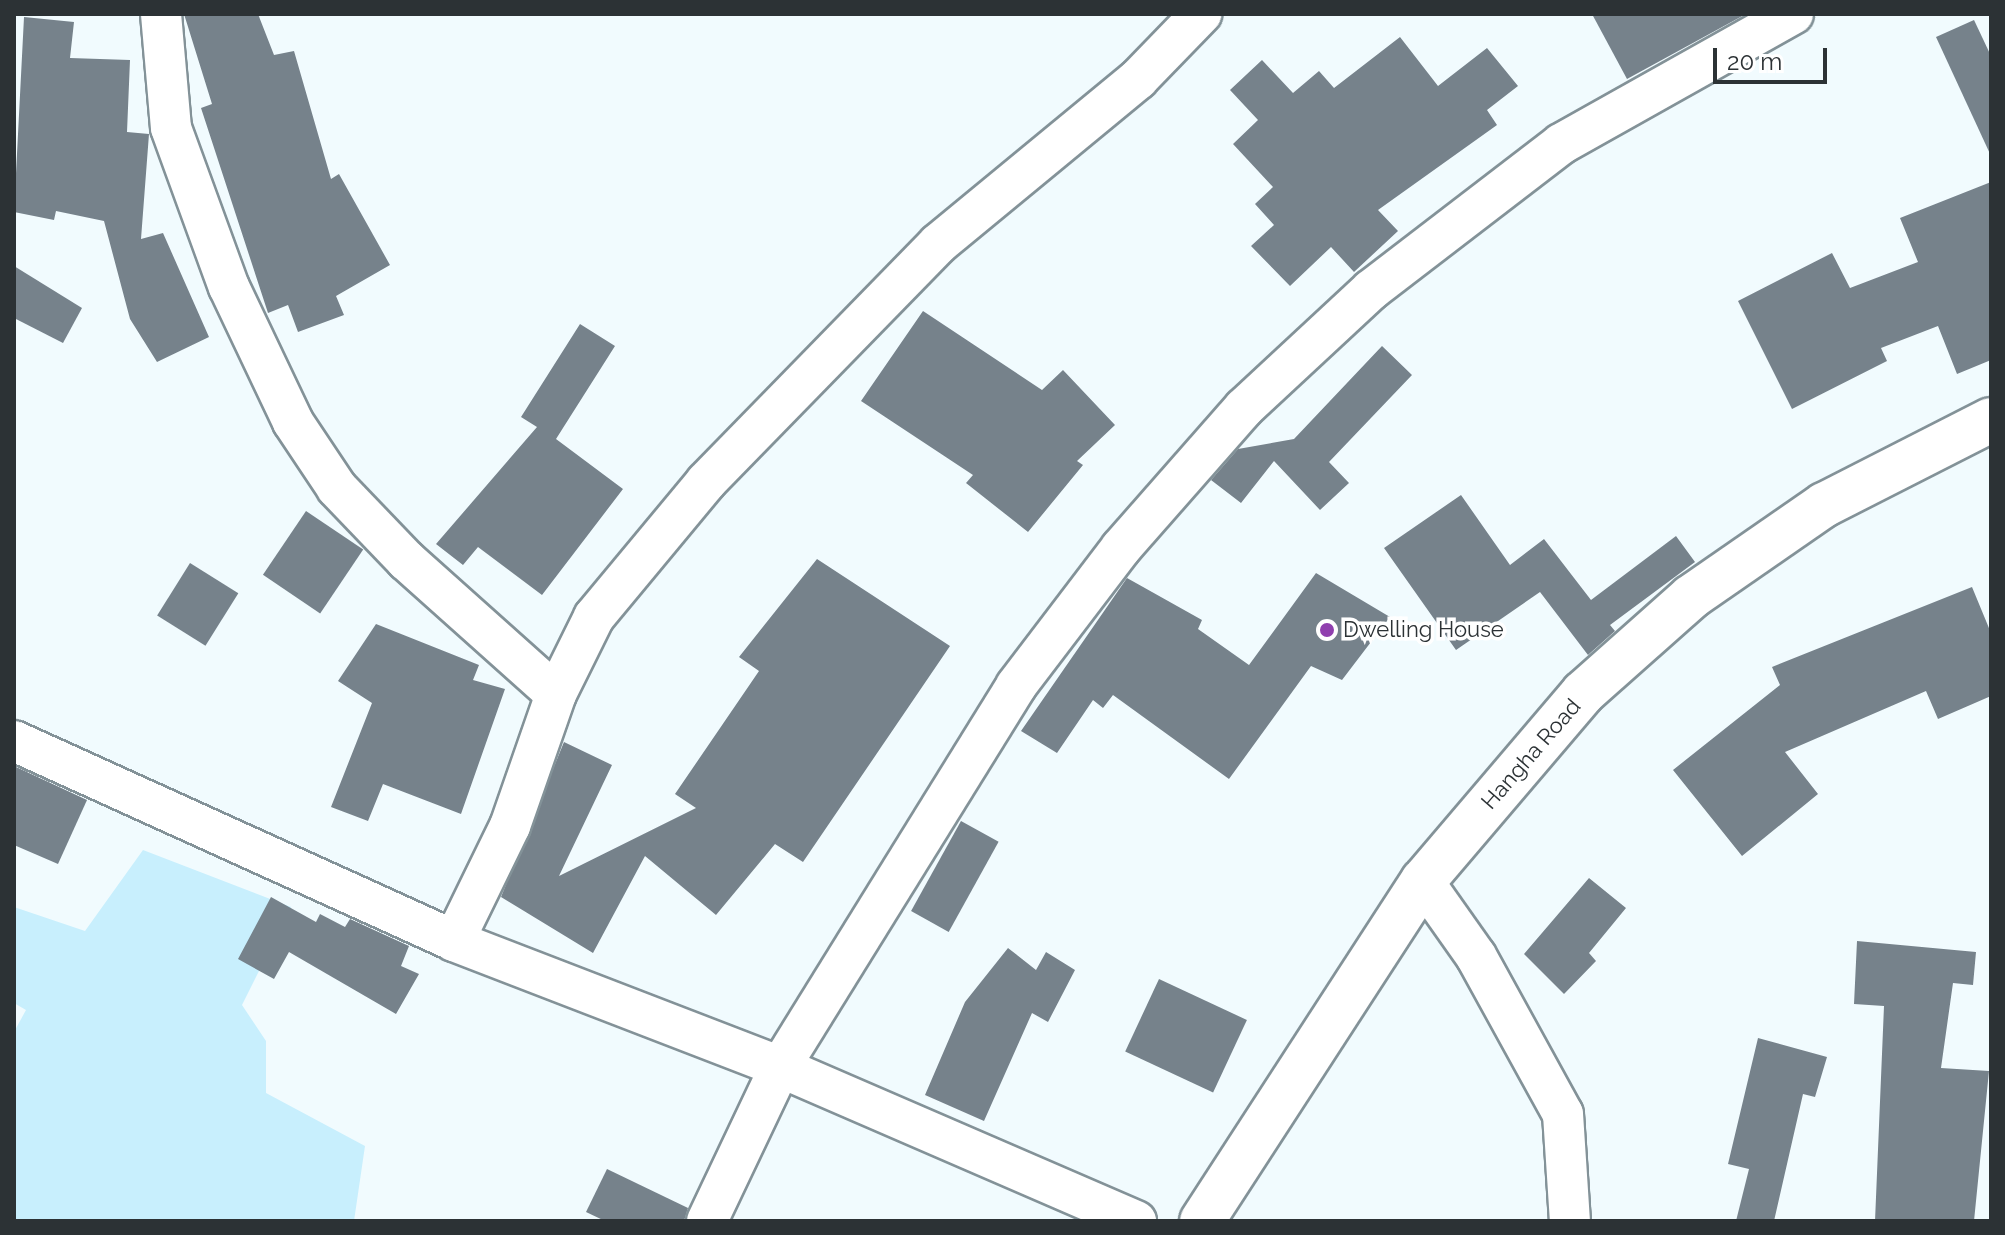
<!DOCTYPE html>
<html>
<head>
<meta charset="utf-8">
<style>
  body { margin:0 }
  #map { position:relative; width:2005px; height:1235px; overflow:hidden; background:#f1fbfe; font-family:Raleway,sans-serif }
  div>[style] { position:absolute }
  .green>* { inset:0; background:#c8effd }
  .building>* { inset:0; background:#76828b; transform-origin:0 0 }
  .roads { filter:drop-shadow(2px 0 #839298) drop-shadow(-2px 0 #839298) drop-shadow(0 2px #839298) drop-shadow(0 -2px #839298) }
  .minor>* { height:40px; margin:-20px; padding:0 20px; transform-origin:20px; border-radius:20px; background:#fff }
  .trunk>* { height:44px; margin:-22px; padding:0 22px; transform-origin:22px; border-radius:22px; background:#fff }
  .dots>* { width:22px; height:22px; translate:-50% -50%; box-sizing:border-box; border:4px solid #fff; border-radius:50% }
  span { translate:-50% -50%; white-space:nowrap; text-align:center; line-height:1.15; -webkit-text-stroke:7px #fff; paint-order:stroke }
  .poi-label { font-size:22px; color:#2c3235 }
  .left { translate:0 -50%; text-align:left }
  .street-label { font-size:22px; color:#2c3235 }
  .frame { position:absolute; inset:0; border:16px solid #2c3235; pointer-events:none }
  .scale { position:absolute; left:1713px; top:48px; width:114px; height:36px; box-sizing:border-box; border:4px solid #2c3235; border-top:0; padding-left:10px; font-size:24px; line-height:28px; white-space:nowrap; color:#2c3235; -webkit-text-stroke:6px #fff; paint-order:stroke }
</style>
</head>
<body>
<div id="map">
  <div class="green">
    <div style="clip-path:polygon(143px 850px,291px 907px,242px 1005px,266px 1041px,266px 1093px,365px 1146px,354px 1221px,14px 1221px,14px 1032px,26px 1010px,14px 1003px,14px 907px,85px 931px)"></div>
  </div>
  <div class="building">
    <div style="clip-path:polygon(184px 14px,258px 14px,274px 55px,294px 51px,331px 179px,339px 174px,390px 265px,336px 296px,344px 315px,298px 332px,288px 305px,268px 313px,201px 108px,212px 104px)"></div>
    <div style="clip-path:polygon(1592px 14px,1746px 14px,1627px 79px)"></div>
    <div style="clip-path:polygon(24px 17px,74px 22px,70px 58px,130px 60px,127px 132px,149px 134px,141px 239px,163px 233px,209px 337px,157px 362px,130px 319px,104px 221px,56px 211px,54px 220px,14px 212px)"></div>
    <div style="clip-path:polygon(1974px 20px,1991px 56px,1991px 156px,1936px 37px)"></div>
    <div style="clip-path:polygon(1400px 37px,1438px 86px,1487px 48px,1518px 86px,1487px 110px,1497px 125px,1378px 210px,1398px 231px,1354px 272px,1331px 247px,1290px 286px,1251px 246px,1274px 225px,1255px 204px,1273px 187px,1233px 144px,1258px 120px,1230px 90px,1262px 60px,1293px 93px,1319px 71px,1334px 88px)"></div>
    <div style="clip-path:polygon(1991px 182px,1991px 360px,1957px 374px,1938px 326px,1881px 348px,1887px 361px,1792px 409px,1738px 301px,1832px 253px,1850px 288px,1918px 262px,1900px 218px)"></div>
    <div style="clip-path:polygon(14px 266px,82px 308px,63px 343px,14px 318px)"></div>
    <div style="clip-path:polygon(923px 311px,1042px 390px,1063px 370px,1115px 425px,1077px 461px,1083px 465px,1028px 532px,966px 483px,973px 475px,861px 401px)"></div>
    <div style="clip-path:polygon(580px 324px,615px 346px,556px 439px,623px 489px,542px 595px,478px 547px,463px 565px,436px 544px,537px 427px,521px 417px)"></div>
    <div style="clip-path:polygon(1382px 346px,1412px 375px,1329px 462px,1349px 483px,1320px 510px,1274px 461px,1241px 503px,1211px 480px,1238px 449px,1294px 439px)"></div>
    <div style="clip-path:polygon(1461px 495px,1510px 565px,1544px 539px,1591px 600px,1676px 536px,1695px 562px,1610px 625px,1615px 631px,1588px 655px,1540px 592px,1456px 650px,1384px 548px)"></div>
    <div style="left:306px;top:511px;width:69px;height:77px;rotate:34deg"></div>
    <div style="clip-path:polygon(817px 559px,950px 646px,803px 862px,775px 844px,716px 915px,645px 856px,593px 953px,501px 897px,564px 742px,612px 765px,559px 876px,696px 808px,675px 794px,759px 671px,739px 657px)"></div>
    <div style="left:190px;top:563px;width:57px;height:62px;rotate:32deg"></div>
    <div style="clip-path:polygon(1316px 573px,1390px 617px,1342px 680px,1311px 666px,1229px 779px,1113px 695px,1103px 708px,1093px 700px,1057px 753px,1021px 731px,1127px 578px,1202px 620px,1198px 629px,1249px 665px)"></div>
    <div style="clip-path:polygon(1972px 587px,1991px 633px,1991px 696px,1938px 719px,1926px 691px,1785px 752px,1818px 794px,1742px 856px,1673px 770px,1780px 685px,1772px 667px)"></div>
    <div style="clip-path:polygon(376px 624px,479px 665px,473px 680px,505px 689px,461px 814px,383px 784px,368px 821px,331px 807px,372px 703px,338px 681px)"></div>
    <div style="clip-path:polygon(14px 766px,87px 800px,58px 864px,14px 845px)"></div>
    <div style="left:961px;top:821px;width:43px;height:103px;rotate:29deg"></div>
    <div style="clip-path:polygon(1589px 878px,1626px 908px,1589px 953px,1596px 961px,1564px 994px,1524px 954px)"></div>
    <div style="clip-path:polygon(271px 897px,316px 922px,320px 914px,345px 927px,350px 919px,409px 946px,401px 966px,419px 974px,396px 1014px,289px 952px,274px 979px,238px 959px)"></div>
    <div style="clip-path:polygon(1857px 941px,1976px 952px,1973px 985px,1953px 983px,1941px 1068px,1989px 1071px,1974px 1221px,1875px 1221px,1884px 1006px,1854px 1004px)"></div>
    <div style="clip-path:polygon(1008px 948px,1036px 970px,1046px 952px,1075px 970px,1048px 1022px,1032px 1013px,984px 1121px,925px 1095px,965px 1002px)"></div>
    <div style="left:1159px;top:979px;width:97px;height:80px;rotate:25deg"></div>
    <div style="clip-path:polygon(1758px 1038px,1827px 1057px,1815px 1097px,1803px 1094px,1774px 1221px,1736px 1221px,1749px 1169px,1728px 1164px)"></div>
    <div style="clip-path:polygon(607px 1169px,688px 1208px,684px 1221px,605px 1221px,586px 1212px)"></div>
  </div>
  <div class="roads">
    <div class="minor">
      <div style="left:161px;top:14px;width:114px;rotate:85deg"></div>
      <div style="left:171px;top:128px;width:169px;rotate:70deg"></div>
      <div style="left:229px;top:287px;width:149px;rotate:64.6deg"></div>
      <div style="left:293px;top:422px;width:79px;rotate:56.3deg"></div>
      <div style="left:337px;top:488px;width:100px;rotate:46.2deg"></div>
      <div style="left:406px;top:560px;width:201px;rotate:41.8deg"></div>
      <div style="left:556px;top:694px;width:140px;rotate:109.2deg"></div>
      <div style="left:510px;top:826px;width:128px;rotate:116deg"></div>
      <div style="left:454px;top:941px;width:350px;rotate:21.1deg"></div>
      <div style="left:780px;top:1067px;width:388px;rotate:23.4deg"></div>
      <div style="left:556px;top:694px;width:86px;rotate:-63.7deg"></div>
      <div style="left:594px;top:617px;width:175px;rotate:-50.3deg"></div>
      <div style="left:706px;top:482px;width:332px;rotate:-45.7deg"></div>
      <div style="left:938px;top:244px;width:259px;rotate:-39.5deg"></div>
      <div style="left:1138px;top:79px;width:91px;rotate:-45.9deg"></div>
      <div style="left:14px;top:741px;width:483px;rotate:24.4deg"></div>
      <div style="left:1423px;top:881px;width:92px;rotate:54.8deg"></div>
      <div style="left:1476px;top:956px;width:180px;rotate:61.2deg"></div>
      <div style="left:1563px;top:1114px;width:107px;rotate:86.3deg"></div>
      <div style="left:707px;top:1221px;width:170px;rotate:-64.6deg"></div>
      <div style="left:780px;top:1067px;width:448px;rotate:-58.2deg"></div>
      <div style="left:1016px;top:686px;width:173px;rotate:-52.7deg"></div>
      <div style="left:1121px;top:548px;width:186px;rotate:-48.7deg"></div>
      <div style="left:1244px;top:408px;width:173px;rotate:-42.9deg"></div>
      <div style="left:1371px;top:290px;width:240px;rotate:-37.5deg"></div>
      <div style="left:1561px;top:144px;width:266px;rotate:-29.3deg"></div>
    </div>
    <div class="trunk">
      <div style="left:1202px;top:1221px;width:406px;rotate:-57deg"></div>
      <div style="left:1423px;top:881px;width:247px;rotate:-49.6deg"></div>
      <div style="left:1583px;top:693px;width:144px;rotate:-41.6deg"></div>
      <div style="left:1691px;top:597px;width:162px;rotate:-34.7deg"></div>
      <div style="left:1824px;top:505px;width:187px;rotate:-27deg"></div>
    </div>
  </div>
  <div class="dots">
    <div style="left:1327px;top:630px;background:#903fae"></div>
  </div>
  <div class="poi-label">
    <span class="left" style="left:1343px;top:630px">Dwelling House</span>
  </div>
  <div class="street-label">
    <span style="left:1531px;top:754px;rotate:-49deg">Hangha Road</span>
  </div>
  <div class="frame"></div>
  <div class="scale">20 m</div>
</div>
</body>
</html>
